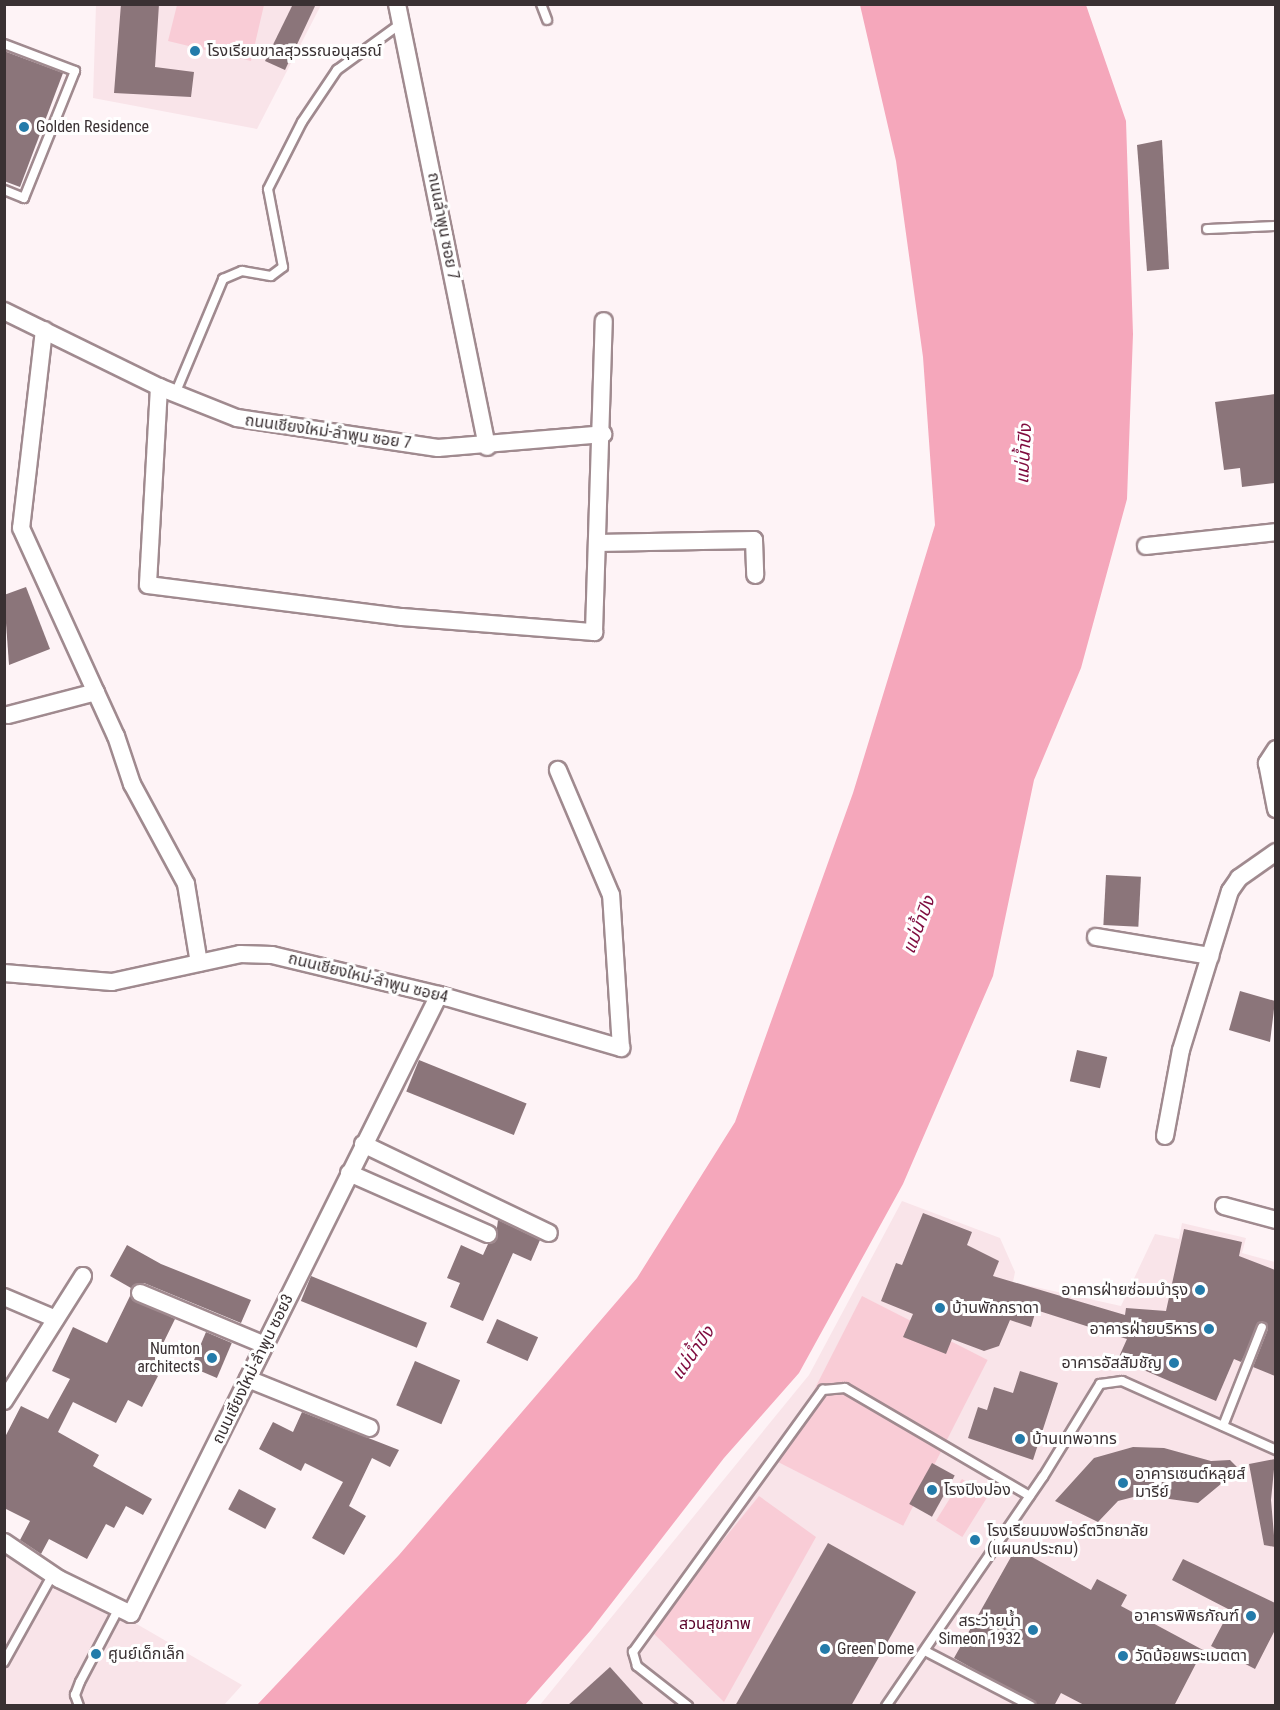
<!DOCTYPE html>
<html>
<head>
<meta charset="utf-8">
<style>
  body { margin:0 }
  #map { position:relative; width:1280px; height:1710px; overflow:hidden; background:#fef3f6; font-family:"Roboto Condensed","Noto Sans Thai",sans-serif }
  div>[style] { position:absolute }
  .built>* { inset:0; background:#f9e4e9 }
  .green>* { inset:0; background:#f9ccd6; transform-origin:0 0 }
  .water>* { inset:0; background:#f5a7bb }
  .building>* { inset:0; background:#8b757a; transform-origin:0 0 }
  .roads { filter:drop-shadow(2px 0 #a08a8f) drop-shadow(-2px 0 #a08a8f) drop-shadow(0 2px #a08a8f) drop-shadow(0 -2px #a08a8f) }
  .lane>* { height:8px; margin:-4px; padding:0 4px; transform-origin:4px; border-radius:4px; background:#fff }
  .street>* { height:16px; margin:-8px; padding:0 8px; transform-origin:8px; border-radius:8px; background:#fff }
  .dots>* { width:16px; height:16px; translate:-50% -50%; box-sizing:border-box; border:3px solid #fff; border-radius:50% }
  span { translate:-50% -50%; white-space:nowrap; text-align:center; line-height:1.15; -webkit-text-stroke:6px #fff; paint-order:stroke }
  .poi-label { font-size:16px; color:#3a3133 }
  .left { translate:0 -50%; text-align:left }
  .right { translate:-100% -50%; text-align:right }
  .street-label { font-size:16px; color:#3a3133 }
  .park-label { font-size:16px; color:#590128 }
  .water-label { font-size:18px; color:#7f0b3e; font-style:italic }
  .frame { position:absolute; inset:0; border:6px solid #3a3133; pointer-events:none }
</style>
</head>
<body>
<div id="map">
  <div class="built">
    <div style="clip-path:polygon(96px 5px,321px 5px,257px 129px,93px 98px)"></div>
    <div style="clip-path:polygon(902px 1201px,1000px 1238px,1015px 1272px,1013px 1282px,1121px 1306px,1155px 1234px,1179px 1239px,1182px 1223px,1246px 1238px,1242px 1253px,1275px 1262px,1275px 1705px,539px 1706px,809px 1375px)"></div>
    <div style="clip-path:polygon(4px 1549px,135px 1623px,242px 1685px,224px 1705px,5px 1705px)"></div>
  </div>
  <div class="green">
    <div style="clip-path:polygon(177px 5px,264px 5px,251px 61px,168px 41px)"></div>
    <div style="left:862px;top:1296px;width:141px;height:186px;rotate:27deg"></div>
    <div style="left:962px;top:1479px;width:31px;height:49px;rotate:32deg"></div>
    <div style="clip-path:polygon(759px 1496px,816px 1537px,724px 1702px,650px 1630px)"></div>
  </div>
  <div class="water">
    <div style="clip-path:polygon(860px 5px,1086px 5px,1126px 121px,1133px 334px,1127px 499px,1081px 668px,1034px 780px,993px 976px,903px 1184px,799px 1373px,724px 1458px,590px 1631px,525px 1705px,257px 1705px,399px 1555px,637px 1278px,735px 1122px,853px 793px,935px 525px,923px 357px,896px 161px)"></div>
  </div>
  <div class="building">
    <div style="clip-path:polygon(121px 4px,159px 4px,155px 67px,194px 72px,191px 97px,114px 93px)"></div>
    <div style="clip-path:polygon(293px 4px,316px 4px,285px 70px,265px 61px)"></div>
    <div style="clip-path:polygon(4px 51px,63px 73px,20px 187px,4px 181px)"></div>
    <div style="clip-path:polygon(1162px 140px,1169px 269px,1147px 271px,1137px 145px)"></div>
    <div style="clip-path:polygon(1275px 394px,1275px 483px,1242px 487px,1240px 468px,1224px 470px,1215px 402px)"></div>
    <div style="clip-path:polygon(26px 587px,50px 649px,9px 665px,4px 595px)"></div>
    <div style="left:1106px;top:875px;width:35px;height:50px;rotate:3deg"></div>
    <div style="clip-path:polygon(1240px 991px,1275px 1001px,1270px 1042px,1229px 1030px)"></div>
    <div style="left:1077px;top:1050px;width:31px;height:32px;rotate:13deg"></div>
    <div style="left:419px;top:1060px;width:116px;height:34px;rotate:22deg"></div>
    <div style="clip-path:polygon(923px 1213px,972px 1232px,967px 1245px,999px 1261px,993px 1276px,1125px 1315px,1126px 1308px,1166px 1311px,1184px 1229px,1242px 1242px,1239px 1256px,1275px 1270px,1275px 1376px,1253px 1367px,1268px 1329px,1262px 1321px,1241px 1362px,1234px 1359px,1216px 1401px,1118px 1359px,1127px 1339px,1036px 1310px,1031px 1327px,1010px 1320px,999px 1346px,984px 1351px,952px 1339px,946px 1354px,903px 1337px,913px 1314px,881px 1301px,896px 1263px,902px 1265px)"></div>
    <div style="clip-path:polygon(498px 1220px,540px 1240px,531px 1261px,513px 1253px,483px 1321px,450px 1307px,460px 1283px,447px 1278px,461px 1245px,483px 1255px,488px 1244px,495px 1242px)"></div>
    <div style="clip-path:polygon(127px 1245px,161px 1264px,251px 1300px,241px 1323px,144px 1283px,131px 1288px,110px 1276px)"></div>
    <div style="left:311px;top:1276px;width:125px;height:27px;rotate:22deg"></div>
    <div style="clip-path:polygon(130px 1296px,175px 1319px,149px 1372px,158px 1376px,142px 1407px,128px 1400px,116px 1423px,73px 1402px,58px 1432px,99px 1455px,93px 1466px,152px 1499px,143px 1515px,126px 1506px,114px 1528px,106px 1524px,87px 1559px,49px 1539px,41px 1554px,20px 1540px,30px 1521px,4px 1508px,4px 1439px,21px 1406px,48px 1419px,70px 1379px,52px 1371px,73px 1327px,107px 1343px)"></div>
    <div style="left:497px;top:1319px;width:45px;height:26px;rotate:24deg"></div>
    <div style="left:206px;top:1332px;width:28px;height:38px;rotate:23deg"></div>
    <div style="left:415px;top:1361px;width:49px;height:48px;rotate:23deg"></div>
    <div style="clip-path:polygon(1020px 1371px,1058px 1383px,1033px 1460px,968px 1438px,978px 1407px,987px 1410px,994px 1387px,1013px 1393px)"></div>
    <div style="clip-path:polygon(302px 1412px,399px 1450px,390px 1467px,372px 1458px,349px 1506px,366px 1516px,344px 1555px,312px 1538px,343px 1482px,305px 1463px,301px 1471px,259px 1449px,273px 1422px,293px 1432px)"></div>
    <div style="clip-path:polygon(1133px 1447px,1164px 1448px,1211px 1461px,1230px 1460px,1239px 1469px,1198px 1503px,1141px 1495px,1118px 1501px,1098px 1522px,1055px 1501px,1094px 1458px)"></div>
    <div style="clip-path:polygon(1275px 1459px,1271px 1500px,1275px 1547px,1264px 1545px,1249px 1464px)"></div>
    <div style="left:932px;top:1463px;width:26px;height:47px;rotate:29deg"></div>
    <div style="left:239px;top:1489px;width:42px;height:23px;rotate:28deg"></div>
    <div style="clip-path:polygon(828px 1543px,916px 1592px,851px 1706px,735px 1706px)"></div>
    <div style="clip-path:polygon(1016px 1548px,1091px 1590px,1097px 1579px,1127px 1595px,1121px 1606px,1203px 1650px,1174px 1706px,1086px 1706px,1061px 1693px,1054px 1706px,1039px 1706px,954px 1658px)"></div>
    <div style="clip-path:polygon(1183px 1559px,1275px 1603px,1275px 1630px,1255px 1669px,1211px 1646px,1230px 1610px,1172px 1580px)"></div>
    <div style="clip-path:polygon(610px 1667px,645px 1706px,567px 1706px)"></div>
  </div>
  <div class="roads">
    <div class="lane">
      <div style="left:541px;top:4px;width:17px;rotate:69deg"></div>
      <div style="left:4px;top:44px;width:76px;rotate:20.8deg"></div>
      <div style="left:75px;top:71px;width:137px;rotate:111.9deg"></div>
      <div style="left:24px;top:198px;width:22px;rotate:-158deg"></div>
      <div style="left:1207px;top:229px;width:69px;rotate:-2.5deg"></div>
      <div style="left:175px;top:394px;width:125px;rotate:-67.3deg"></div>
      <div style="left:223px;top:279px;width:21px;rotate:-23deg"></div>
      <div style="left:242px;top:271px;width:29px;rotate:10deg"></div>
      <div style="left:271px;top:276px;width:15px;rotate:-37deg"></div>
      <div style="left:283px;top:267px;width:79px;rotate:-100.9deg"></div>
      <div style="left:268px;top:189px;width:75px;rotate:-63.1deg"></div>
      <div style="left:302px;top:122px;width:63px;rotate:-56.1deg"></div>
      <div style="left:337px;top:70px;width:82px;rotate:-36deg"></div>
      <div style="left:1223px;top:1426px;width:106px;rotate:-68.5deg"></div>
      <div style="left:925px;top:1651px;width:119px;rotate:27.4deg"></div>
      <div style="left:4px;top:1662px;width:101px;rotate:-60.9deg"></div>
      <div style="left:79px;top:1706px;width:12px;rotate:-110deg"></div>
      <div style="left:75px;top:1695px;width:14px;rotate:-69deg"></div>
      <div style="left:80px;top:1682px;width:84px;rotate:-62.2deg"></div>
      <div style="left:688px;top:1706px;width:65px;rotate:-141.9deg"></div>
      <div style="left:637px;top:1666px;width:15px;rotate:-106deg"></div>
      <div style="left:633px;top:1652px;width:324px;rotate:-54.1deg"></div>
      <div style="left:823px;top:1390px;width:22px;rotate:-5deg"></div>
      <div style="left:845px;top:1388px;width:214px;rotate:30.3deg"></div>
      <div style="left:886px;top:1706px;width:278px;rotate:-55.6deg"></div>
      <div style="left:1043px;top:1477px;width:109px;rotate:-58.5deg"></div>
      <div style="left:1100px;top:1384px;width:22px;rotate:-8deg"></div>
      <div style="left:1122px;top:1381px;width:169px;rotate:24.1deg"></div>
    </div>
    <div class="street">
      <div style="left:397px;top:4px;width:452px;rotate:78.5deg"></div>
      <div style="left:4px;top:311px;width:173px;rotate:26.1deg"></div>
      <div style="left:159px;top:387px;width:84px;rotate:21.7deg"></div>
      <div style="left:237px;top:418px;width:203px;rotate:8.5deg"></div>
      <div style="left:438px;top:448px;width:166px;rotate:-4.8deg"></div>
      <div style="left:44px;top:330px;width:199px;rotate:96.6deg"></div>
      <div style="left:21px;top:528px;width:229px;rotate:65.5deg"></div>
      <div style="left:116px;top:736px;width:51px;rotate:71.6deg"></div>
      <div style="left:132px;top:784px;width:114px;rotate:61.6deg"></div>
      <div style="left:186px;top:884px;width:80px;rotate:80.7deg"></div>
      <div style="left:159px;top:387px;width:198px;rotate:93.2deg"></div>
      <div style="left:148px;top:585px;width:256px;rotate:7.2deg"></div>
      <div style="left:402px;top:617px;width:193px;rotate:4.5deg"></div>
      <div style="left:594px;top:632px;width:311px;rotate:-88.2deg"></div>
      <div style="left:597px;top:543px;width:157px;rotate:-1.1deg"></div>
      <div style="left:754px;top:540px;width:35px;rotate:88deg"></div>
      <div style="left:1146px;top:546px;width:131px;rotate:-6.1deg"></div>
      <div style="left:8px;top:715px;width:91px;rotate:-14.6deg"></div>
      <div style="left:1276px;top:749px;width:17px;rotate:123deg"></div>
      <div style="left:1267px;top:763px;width:47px;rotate:78.9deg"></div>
      <div style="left:1096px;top:937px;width:116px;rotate:9.5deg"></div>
      <div style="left:4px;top:973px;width:108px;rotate:4.8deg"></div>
      <div style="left:112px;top:982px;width:131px;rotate:-12.3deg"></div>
      <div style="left:240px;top:954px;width:32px;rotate:2deg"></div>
      <div style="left:272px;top:955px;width:172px;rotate:13.5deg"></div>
      <div style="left:439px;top:995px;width:190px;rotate:16.2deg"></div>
      <div style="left:621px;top:1048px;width:153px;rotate:-93.7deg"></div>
      <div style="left:611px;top:895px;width:136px;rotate:-113deg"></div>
      <div style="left:1165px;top:1136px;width:87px;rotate:-79.5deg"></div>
      <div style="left:1181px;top:1050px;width:166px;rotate:-72.9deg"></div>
      <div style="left:1230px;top:891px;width:16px;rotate:-55deg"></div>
      <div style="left:1239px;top:878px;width:45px;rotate:-35.1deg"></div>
      <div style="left:363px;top:1144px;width:206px;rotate:25.6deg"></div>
      <div style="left:349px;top:1173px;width:152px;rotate:23.7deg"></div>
      <div style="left:1224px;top:1206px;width:54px;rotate:15.1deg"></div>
      <div style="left:140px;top:1293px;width:135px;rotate:22.6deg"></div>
      <div style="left:4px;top:1297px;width:56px;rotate:22.9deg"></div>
      <div style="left:248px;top:1379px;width:131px;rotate:21.9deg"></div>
      <div style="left:4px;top:1401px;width:148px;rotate:-57.7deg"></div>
      <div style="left:4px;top:1542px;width:66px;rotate:33.9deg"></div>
      <div style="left:59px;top:1579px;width:80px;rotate:25.9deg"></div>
      <div style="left:131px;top:1614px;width:691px;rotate:-63.55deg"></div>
    </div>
  </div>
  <div class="dots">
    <div style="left:195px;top:51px;background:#237baa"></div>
    <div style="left:24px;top:127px;background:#237baa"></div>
    <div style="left:1200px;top:1290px;background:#237baa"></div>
    <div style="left:940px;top:1308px;background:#237baa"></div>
    <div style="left:1209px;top:1329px;background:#237baa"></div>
    <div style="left:212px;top:1358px;background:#237baa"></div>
    <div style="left:1174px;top:1363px;background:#237baa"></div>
    <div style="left:1020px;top:1439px;background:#237baa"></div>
    <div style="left:1123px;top:1483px;background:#237baa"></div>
    <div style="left:932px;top:1490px;background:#237baa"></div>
    <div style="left:975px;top:1540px;background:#237baa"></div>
    <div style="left:1251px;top:1616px;background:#237baa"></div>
    <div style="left:1033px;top:1630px;background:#237baa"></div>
    <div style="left:825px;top:1649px;background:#237baa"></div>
    <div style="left:96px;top:1654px;background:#237baa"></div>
    <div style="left:1123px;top:1656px;background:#237baa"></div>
  </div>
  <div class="poi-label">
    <span class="left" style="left:207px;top:51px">โรงเรียนขาลสุวรรณอนุสรณ์</span>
    <span class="left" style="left:36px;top:127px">Golden Residence</span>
    <span class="right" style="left:1188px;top:1290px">อาคารฝ่ายซ่อมบำรุง</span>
    <span class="left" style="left:952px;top:1308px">บ้านพักภราดา</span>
    <span class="right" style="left:1197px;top:1329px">อาคารฝ่ายบริหาร</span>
    <span class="right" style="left:200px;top:1358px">Numton<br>architects</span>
    <span class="right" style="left:1162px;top:1363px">อาคารอัสสัมชัญ</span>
    <span class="left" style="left:1032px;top:1439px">บ้านเทพอาทร</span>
    <span class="left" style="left:1135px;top:1483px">อาคารเซนต์หลุยส์<br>มารีย์</span>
    <span class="left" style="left:944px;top:1490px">โรงปิงปอง</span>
    <span class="left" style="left:987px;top:1540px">โรงเรียนมงฟอร์ตวิทยาลัย<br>(แผนกประถม)</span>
    <span class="right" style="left:1239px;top:1616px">อาคารพิพิธภัณฑ์</span>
    <span class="right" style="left:1021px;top:1630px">สระว่ายน้ำ<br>Simeon 1932</span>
    <span class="left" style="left:837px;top:1649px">Green Dome</span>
    <span class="left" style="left:108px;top:1654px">ศูนย์เด็กเล็ก</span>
    <span class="left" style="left:1135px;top:1656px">วัดน้อยพระเมตตา</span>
  </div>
  <div class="street-label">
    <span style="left:443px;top:226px;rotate:79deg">ถนนลำพูน ซอย 7</span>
    <span style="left:328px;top:432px;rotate:8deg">ถนนเชียงใหม่-ลำพูน ซอย 7</span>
    <span style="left:368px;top:978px;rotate:14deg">ถนนเชียงใหม่-ลำพูน ซอย4</span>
    <span style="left:253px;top:1369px;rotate:-64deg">ถนนเชียงใหม่-ลำพูน ซอย3</span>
  </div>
  <div class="park-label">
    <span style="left:715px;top:1624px">สวนสุขภาพ</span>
  </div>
  <div class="water-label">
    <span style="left:1024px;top:454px;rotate:-87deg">แม่น้ำปิง</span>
    <span style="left:919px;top:925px;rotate:-69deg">แม่น้ำปิง</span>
    <span style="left:693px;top:1353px;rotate:-55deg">แม่น้ำปิง</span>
  </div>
  <div class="frame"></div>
</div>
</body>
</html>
